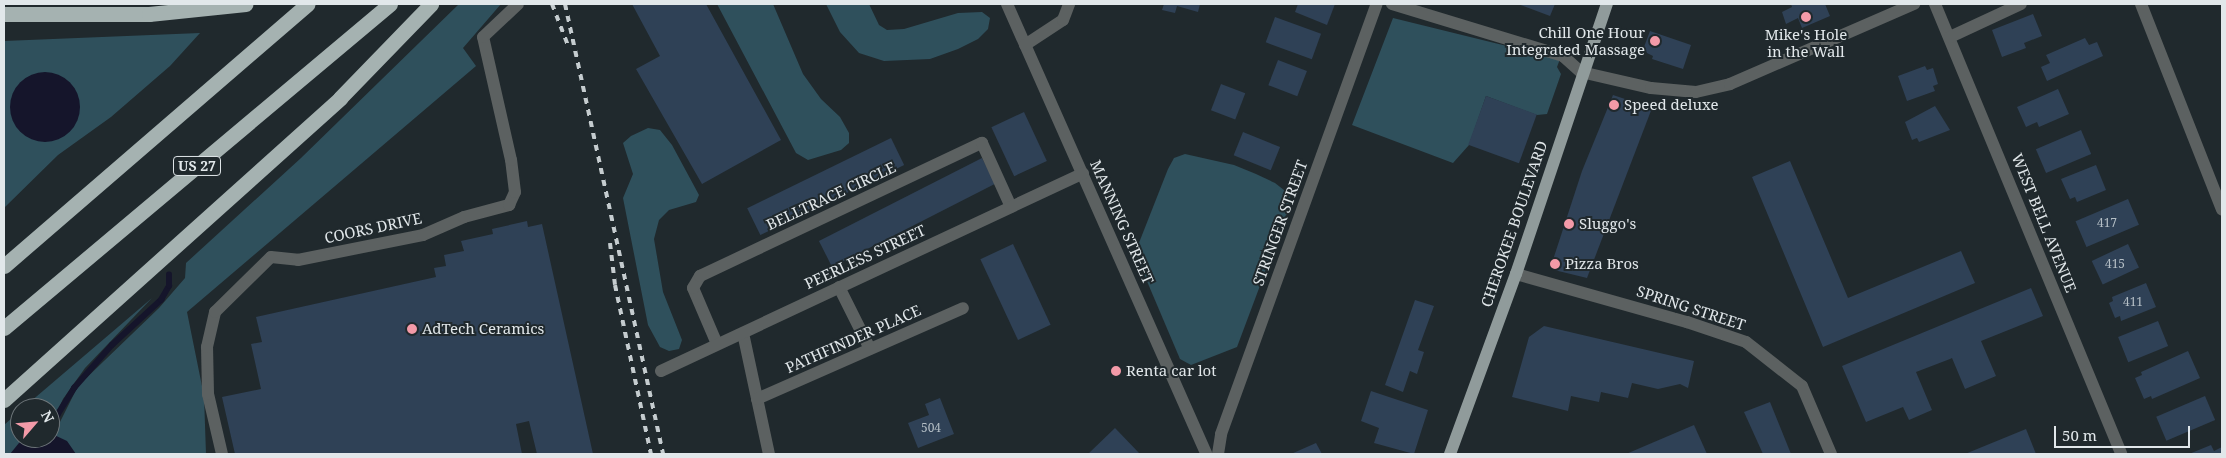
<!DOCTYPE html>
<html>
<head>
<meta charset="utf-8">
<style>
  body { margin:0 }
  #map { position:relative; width:2226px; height:458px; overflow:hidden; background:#20292d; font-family:"Noto Serif",serif }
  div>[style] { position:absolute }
  .green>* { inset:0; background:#2f505c }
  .water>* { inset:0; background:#15152b }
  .round { border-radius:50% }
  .stream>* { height:5.5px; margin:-2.75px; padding:0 2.75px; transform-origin:2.75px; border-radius:2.75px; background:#15152b }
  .building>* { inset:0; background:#2f4156; transform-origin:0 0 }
  .minor>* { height:12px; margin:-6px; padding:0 6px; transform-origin:6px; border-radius:6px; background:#5c6161 }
  .major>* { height:12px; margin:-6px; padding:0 6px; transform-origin:6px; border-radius:6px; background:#909b9b }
  .highway>* { height:15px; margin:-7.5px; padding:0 7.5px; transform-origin:7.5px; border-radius:7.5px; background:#a5b2b1 }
  .rail>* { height:4px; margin-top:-2px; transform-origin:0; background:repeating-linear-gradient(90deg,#c5cccf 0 6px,transparent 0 12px) }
  .dots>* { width:14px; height:14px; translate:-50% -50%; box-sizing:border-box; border:2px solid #20292d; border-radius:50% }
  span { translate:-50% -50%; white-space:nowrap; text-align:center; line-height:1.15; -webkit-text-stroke:4px #20292d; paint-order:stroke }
  .number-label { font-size:12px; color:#b4bec5 }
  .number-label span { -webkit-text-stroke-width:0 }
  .shield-label span { padding:1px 4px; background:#20292d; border:1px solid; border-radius:4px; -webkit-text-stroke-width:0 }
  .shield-label { font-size:14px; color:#e1e7ea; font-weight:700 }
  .poi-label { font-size:15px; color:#e1e7ea }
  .right { translate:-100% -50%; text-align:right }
  .left { translate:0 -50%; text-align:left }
  .street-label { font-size:15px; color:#e1e7ea }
  .frame { position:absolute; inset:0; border:5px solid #e1e7ea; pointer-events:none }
  .north { position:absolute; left:10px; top:398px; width:50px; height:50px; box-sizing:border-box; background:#20292d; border:1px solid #6d7579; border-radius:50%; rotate:63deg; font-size:14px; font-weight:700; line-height:20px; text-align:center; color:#e1e7ea }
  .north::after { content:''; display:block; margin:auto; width:18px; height:22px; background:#f39aa8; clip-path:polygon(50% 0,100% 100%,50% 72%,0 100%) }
  .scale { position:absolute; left:2054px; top:426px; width:136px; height:22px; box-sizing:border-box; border:2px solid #e1e7ea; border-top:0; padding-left:6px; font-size:15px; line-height:18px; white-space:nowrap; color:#e1e7ea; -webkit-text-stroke:4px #20292d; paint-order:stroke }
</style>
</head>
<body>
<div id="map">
  <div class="green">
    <div style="clip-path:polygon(459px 4px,501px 4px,463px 48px,476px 66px,187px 312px,204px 396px,206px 454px,4px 454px,4px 425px,20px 411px,20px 438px,50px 438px,50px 433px,54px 434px,78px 386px,159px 308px,185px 278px,186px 263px,301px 158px)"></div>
    <div style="clip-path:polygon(717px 4px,773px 4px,803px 74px,821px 99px,840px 117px,849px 133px,849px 143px,841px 150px,808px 160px,796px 153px)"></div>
    <div style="clip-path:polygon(826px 4px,869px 4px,879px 25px,887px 30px,904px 29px,958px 13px,982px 12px,990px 18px,988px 29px,978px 39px,958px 49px,930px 59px,884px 61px,859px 53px,840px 32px)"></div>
    <div style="clip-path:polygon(1393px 18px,1560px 59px,1557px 67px,1561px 74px,1547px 114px,1537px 115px,1486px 96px,1469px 145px,1453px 163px,1352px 125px)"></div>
    <div style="clip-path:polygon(200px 33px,170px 66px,111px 117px,58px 155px,4px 208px,4px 41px)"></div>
    <div style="clip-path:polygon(648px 128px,660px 130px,672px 145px,699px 195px,696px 202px,669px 210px,659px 220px,654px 239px,663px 292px,682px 340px,679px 349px,669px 351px,660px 347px,648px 325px,623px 198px,633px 174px,623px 143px,631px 136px)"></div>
    <div style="clip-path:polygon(1185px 154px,1234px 165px,1256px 174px,1275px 183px,1289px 194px,1291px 203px,1237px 347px,1191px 365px,1180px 359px,1135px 253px,1168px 169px,1174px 158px)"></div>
    <div style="clip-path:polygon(152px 298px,85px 368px,63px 399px,50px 427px,50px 408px,23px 408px)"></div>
  </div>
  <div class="water">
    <div class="round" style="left:10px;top:72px;width:70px;height:70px"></div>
    <div style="clip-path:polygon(50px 433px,67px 441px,76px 454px,10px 454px,23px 438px,50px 438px)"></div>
  </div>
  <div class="stream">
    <div style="left:51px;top:433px;width:20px;rotate:-70deg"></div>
    <div style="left:58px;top:414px;width:31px;rotate:-58deg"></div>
    <div style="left:74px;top:388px;width:57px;rotate:-48.5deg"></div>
    <div style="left:112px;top:345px;width:67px;rotate:-42.6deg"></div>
    <div style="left:161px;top:300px;width:16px;rotate:-60deg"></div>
    <div style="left:169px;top:286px;width:11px;rotate:-90deg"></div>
  </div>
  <div class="building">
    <div style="clip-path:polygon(632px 4px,706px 4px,781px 140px,702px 184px,636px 69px,660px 56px)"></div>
    <div style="clip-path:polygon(1164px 4px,1200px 4px,1198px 12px,1177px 6px,1175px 13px,1162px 10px)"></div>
    <div style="clip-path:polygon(1298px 4px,1335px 4px,1327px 25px,1295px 12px)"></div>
    <div style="clip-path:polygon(1518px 4px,1555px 4px,1550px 16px)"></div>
    <div style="clip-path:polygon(1791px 4px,1825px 4px,1830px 16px,1802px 28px,1798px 18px,1786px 24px,1782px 12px,1792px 7px)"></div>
    <div style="clip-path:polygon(2033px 14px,2042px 36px,2024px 43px,2026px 48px,2002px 57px,1992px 30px)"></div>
    <div style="left:1275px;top:17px;width:49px;height:27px;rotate:20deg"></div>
    <div style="clip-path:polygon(1650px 31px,1691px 45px,1683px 69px,1652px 59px,1653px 56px,1647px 53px,1644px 47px)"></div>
    <div style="clip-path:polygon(2085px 38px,2089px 45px,2097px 42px,2103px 56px,2047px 81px,2041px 67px,2050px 63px,2046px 55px)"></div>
    <div style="left:1278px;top:60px;width:31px;height:27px;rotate:21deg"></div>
    <div style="clip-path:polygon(1925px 66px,1927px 70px,1933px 68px,1938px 84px,1933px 86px,1935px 91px,1907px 101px,1898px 76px)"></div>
    <div style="left:1221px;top:84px;width:26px;height:28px;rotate:21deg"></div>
    <div style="clip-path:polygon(2058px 89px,2069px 114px,2039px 127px,2037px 122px,2026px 127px,2017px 107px)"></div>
    <div style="clip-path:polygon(1613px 95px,1652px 108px,1587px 278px,1550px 269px,1582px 171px)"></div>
    <div style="left:1486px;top:96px;width:54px;height:52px;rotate:20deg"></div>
    <div style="clip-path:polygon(1935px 106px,1950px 130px,1919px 142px,1917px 138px,1912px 140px,1905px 122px)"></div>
    <div style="left:1024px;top:112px;width:54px;height:36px;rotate:65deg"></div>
    <div style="left:2081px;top:130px;width:26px;height:49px;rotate:67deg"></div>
    <div style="left:1243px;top:132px;width:40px;height:25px;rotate:22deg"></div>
    <div style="left:891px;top:138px;width:30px;height:160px;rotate:64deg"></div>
    <div style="left:982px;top:158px;width:29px;height:183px;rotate:63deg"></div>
    <div style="clip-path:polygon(1790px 161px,1848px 298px,1961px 251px,1975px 283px,1823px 347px,1752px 177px)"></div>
    <div style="clip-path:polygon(2096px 165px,2106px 190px,2077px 202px,2075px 197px,2070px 199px,2061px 179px)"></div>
    <div style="left:2128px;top:199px;width:28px;height:57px;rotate:67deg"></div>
    <div style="clip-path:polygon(527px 221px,528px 227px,542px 224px,593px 454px,537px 454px,529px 421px,516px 424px,522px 454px,235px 454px,222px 397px,261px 389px,251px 344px,262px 342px,256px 317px,436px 277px,434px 268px,446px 266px,444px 255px,464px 251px,461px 241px,493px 234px,492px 229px)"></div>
    <div style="left:1013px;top:244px;width:89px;height:36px;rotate:65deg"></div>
    <div style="left:2128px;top:244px;width:26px;height:40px;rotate:65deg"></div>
    <div style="clip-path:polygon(2146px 283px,2156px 307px,2121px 321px,2120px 316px,2115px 318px,2109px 303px,2113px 301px,2112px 297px)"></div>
    <div style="clip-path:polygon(2031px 288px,2043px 316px,1981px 341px,1996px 376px,1965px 389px,1952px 358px,1950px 359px,1916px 372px,1932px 410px,1909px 420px,1903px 407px,1866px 422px,1842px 366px)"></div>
    <div style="clip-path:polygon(1415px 300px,1434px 306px,1418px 350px,1424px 352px,1417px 374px,1410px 371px,1403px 392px,1385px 385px)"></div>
    <div style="left:2158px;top:321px;width:27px;height:43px;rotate:68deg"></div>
    <div style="clip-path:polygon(1544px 326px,1694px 361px,1688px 388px,1680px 384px,1658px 389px,1632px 383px,1628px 398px,1601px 392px,1599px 402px,1571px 396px,1568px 411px,1512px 397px,1529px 337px)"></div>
    <div style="clip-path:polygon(2188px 351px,2200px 378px,2152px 399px,2151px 396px,2144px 399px,2135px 378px,2142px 375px,2141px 372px)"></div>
    <div style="clip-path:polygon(1371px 391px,1428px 410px,1414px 454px,1374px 443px,1379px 428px,1361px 421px)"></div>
    <div style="left:2205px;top:396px;width:26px;height:53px;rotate:67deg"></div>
    <div style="clip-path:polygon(940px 398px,954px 434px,918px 448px,908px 423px,929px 415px,925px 404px)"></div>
    <div style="clip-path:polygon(1770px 402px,1791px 454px,1763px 454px,1744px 412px)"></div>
    <div style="clip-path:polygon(1694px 425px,1707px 454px,1626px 454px)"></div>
    <div style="clip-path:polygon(1115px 428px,1140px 454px,1088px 454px)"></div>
    <div style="clip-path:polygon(2026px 429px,2036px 454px,1965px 454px)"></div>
    <div style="clip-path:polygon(1316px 443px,1322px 454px,1291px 454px)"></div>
    <div style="clip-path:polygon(2211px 445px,2214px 451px,2222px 447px,2222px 454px,2189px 454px)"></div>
  </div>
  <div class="minor">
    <div style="left:1007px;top:4px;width:492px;rotate:66.1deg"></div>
    <div style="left:1392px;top:4px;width:179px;rotate:16.9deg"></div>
    <div style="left:1563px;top:56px;width:24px;rotate:42deg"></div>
    <div style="left:1581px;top:72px;width:72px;rotate:12.9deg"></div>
    <div style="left:1651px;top:88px;width:45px;rotate:5.1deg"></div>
    <div style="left:1696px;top:92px;width:35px;rotate:-13deg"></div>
    <div style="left:1730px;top:84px;width:201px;rotate:-23.5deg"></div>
    <div style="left:1935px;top:4px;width:487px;rotate:67.5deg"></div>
    <div style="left:2141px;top:4px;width:221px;rotate:68.5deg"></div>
    <div style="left:1950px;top:37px;width:78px;rotate:-24.9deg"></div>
    <div style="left:1025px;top:45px;width:45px;rotate:-33.3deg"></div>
    <div style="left:1063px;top:20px;width:17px;rotate:-69deg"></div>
    <div style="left:1516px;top:274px;width:178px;rotate:15.7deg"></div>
    <div style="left:1687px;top:322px;width:62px;rotate:18.7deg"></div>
    <div style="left:1746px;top:342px;width:71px;rotate:38.2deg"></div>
    <div style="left:1802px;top:386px;width:74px;rotate:66.9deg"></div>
    <div style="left:839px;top:287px;width:69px;rotate:63.4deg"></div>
    <div style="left:743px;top:333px;width:124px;rotate:77.9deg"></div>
    <div style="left:717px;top:344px;width:61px;rotate:-113.2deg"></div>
    <div style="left:693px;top:288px;width:14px;rotate:-60deg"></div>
    <div style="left:700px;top:276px;width:312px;rotate:-25.3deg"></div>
    <div style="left:982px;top:143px;width:70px;rotate:65.6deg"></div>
    <div style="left:661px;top:371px;width:466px;rotate:-25.1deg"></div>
    <div style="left:757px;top:399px;width:225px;rotate:-23.8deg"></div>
    <div style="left:222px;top:454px;width:62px;rotate:-103.1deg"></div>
    <div style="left:208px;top:394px;width:47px;rotate:-91.2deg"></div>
    <div style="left:207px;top:347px;width:36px;rotate:-77deg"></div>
    <div style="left:215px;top:312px;width:78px;rotate:-44.5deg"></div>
    <div style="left:271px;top:257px;width:27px;rotate:6deg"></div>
    <div style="left:298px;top:260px;width:127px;rotate:-11.3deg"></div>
    <div style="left:423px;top:235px;width:45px;rotate:-23.7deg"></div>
    <div style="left:464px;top:217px;width:47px;rotate:-14.9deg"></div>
    <div style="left:509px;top:205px;width:14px;rotate:-65deg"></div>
    <div style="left:515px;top:192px;width:32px;rotate:-97deg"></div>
    <div style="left:511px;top:160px;width:126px;rotate:-102.8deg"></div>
    <div style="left:483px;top:37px;width:48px;rotate:-43.3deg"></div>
    <div style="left:1218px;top:454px;width:20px;rotate:-81deg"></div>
    <div style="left:1221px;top:434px;width:457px;rotate:-70.1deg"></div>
  </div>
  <div class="major">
    <div style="left:1450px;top:454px;width:192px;rotate:-69.9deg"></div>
    <div style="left:1516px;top:274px;width:285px;rotate:-71.4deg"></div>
  </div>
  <div class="highway">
    <div style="left:4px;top:14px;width:145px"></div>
    <div style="left:149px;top:14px;width:97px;rotate:-5.9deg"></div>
    <div style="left:4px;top:266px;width:401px;rotate:-40.8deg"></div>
    <div style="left:4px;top:328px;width:504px;rotate:-40.01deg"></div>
    <div style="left:4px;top:400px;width:452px;rotate:-41.9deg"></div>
    <div style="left:340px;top:98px;width:131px;rotate:-45.9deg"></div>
  </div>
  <div class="rail">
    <div style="left:552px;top:4px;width:47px;rotate:68.9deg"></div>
    <div style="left:565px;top:4px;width:461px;rotate:77.7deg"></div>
    <div style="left:610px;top:243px;width:42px;rotate:83.2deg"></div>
    <div style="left:615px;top:285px;width:173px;rotate:78deg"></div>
  </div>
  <div class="dots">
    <div style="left:1806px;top:17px;background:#f39aa8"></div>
    <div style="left:1655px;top:41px;background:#f39aa8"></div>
    <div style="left:1614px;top:105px;background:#f39aa8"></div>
    <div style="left:1569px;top:224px;background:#f39aa8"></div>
    <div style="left:1555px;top:264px;background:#f39aa8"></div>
    <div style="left:412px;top:329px;background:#f39aa8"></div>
    <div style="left:1116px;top:371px;background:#f39aa8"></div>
  </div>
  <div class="number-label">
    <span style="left:2107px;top:223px">417</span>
    <span style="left:2115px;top:264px">415</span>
    <span style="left:2133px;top:302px">411</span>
    <span style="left:931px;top:428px">504</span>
  </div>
  <div class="shield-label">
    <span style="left:197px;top:166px">US 27</span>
  </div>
  <div class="poi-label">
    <span class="right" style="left:1645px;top:41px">Chill One Hour<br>Integrated Massage</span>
    <span style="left:1806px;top:43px">Mike's Hole<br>in the Wall</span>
    <span class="left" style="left:1624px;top:105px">Speed deluxe</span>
    <span class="left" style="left:1579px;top:224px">Sluggo's</span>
    <span class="left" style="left:1565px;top:264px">Pizza Bros</span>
    <span class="left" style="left:422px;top:329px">AdTech Ceramics</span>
    <span class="left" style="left:1126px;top:371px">Renta car lot</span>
  </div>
  <div class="street-label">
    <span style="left:831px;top:196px;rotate:-25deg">BELLTRACE CIRCLE</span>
    <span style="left:1122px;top:222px;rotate:66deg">MANNING STREET</span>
    <span style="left:1280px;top:223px;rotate:-70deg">STRINGER STREET</span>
    <span style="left:2044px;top:223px;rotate:68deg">WEST BELL AVENUE</span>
    <span style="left:1514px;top:224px;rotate:-71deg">CHEROKEE BOULEVARD</span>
    <span style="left:373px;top:228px;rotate:-12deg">COORS DRIVE</span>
    <span style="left:865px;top:257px;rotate:-25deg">PEERLESS STREET</span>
    <span style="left:1691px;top:308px;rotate:18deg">SPRING STREET</span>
    <span style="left:853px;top:339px;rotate:-24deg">PATHFINDER PLACE</span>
  </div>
  <div class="frame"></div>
  <div class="north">N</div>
  <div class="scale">50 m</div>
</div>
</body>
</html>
